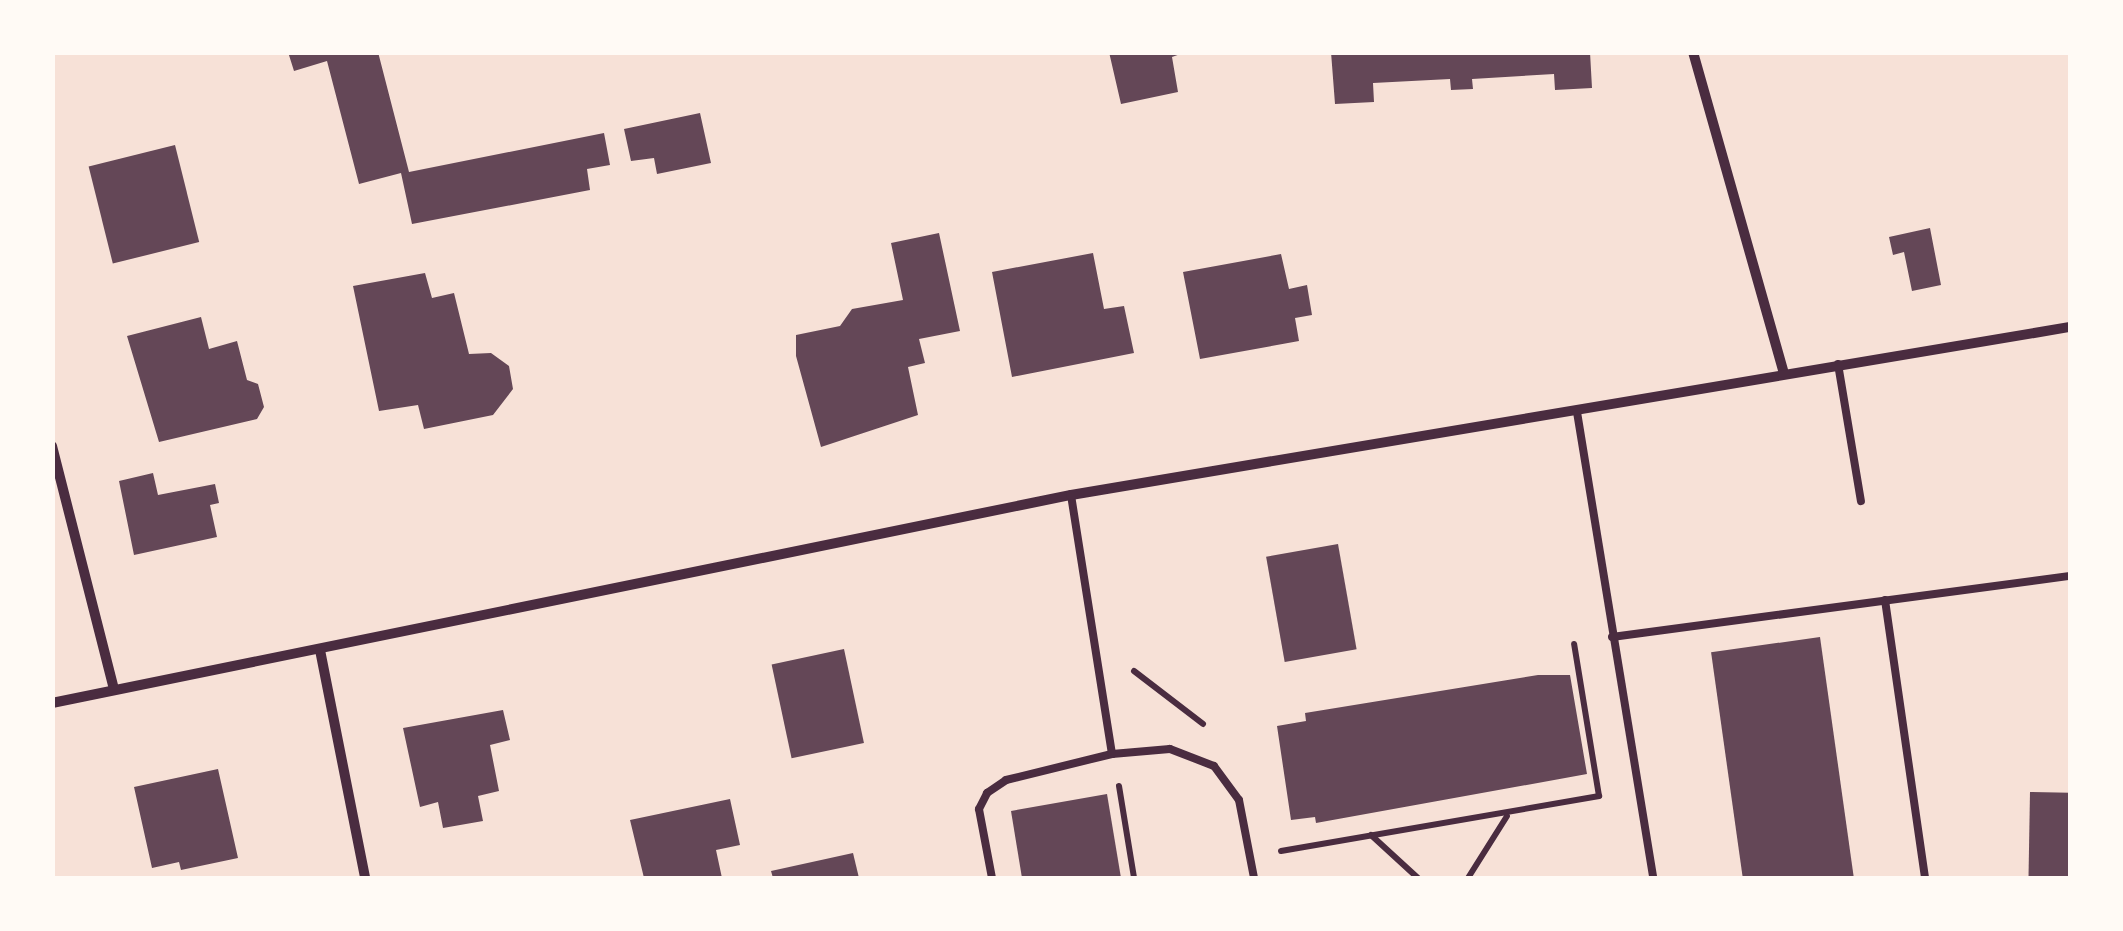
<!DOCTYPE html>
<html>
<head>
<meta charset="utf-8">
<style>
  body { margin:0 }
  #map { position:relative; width:2123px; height:931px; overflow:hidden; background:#f7e1d7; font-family:"IBM Plex Sans",sans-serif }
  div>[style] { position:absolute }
  .building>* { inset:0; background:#644757; transform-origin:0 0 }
  .path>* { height:6px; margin:-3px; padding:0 3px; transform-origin:3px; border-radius:3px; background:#4a2c40 }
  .service>* { height:8px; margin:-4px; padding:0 4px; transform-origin:4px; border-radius:4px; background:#4a2c40 }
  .minor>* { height:10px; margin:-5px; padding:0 5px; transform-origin:5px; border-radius:5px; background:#4a2c40 }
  span { translate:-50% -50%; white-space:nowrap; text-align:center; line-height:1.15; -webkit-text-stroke:8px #fffaf5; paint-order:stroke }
  .frame { position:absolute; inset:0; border:55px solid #fffaf5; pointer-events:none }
</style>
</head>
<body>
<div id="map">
  <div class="building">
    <div style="clip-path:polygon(288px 52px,378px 52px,409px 172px,604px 133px,610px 165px,587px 169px,590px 190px,412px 224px,401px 173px,359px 184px,327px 61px,294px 71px)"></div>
    <div style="clip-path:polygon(1109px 52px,1186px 52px,1172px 57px,1178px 92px,1121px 104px)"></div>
    <div style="clip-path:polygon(1331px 52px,1590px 52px,1592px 88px,1555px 90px,1554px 74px,1472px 79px,1473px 89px,1451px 90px,1450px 79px,1373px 83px,1374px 102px,1335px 104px)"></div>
    <div style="clip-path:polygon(700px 113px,711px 163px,657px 174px,654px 158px,631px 161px,624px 129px)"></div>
    <div style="left:175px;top:145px;width:100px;height:89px;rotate:76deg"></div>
    <div style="clip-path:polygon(1930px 228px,1941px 285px,1912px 291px,1904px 252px,1893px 255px,1889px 237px)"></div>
    <div style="clip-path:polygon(939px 233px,960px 331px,919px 339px,925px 363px,908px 367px,918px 415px,821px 447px,796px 356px,796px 335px,840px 326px,852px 309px,903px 300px,891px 243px)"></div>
    <div style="clip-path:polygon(1093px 253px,1104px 309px,1124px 306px,1134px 353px,1012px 377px,992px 272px)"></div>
    <div style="clip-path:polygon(1281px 254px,1289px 289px,1307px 285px,1312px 315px,1295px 318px,1299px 341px,1200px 359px,1183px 272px)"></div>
    <div style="clip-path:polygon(425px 273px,432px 298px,454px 293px,469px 354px,491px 353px,509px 366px,513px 389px,493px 415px,424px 429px,418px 405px,379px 411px,353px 286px)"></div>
    <div style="clip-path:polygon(201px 317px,209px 349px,237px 341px,247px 380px,258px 384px,264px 407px,257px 419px,159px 442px,127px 336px)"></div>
    <div style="clip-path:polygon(153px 473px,158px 495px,215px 484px,219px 503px,210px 505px,217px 537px,134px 555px,119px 481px)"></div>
    <div style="left:1338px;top:544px;width:107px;height:73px;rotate:80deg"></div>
    <div style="left:1820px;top:637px;width:244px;height:110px;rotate:82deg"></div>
    <div style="left:844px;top:649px;width:96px;height:74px;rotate:78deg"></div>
    <div style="clip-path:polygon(1538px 675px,1570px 675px,1587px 774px,1316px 823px,1315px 817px,1291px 820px,1277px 726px,1306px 721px,1305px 713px)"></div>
    <div style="clip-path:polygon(503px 710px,510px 740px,490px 745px,499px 791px,478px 796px,483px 821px,443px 828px,438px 802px,420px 807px,403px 728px)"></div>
    <div style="clip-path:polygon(218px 769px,238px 858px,181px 870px,179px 862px,152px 868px,134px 787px)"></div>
    <div style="left:2030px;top:792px;width:40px;height:86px;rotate:1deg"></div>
    <div style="clip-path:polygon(1107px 794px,1121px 878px,1022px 878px,1011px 811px)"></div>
    <div style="clip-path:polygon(730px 799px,740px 845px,716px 850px,722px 878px,644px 878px,630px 820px)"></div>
    <div style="clip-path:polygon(853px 853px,859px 878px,773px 878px,771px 871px)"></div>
  </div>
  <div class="path">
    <div style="left:1134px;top:671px;width:87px;rotate:37.5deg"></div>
    <div style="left:1119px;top:786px;width:93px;rotate:80.7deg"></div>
    <div style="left:1371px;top:835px;width:64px;rotate:42.5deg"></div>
    <div style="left:1281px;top:851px;width:323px;rotate:-9.8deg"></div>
    <div style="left:1599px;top:796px;width:154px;rotate:-99.3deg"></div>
    <div style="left:1468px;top:878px;width:73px;rotate:-57.8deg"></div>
  </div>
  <div class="service">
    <div style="left:1838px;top:364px;width:139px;rotate:80.5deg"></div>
    <div style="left:1577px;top:412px;width:472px;rotate:80.7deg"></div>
    <div style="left:1885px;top:600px;width:281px;rotate:81.8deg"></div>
    <div style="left:1612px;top:637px;width:462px;rotate:-7.6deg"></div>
    <div style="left:1112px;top:754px;width:58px;rotate:-4.9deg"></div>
    <div style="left:1170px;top:749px;width:47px;rotate:21.1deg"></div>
    <div style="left:1214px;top:766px;width:42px;rotate:53.7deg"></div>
    <div style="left:1239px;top:800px;width:79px;rotate:79.1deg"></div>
    <div style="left:992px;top:878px;width:70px;rotate:-100.7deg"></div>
    <div style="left:979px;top:809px;width:18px;rotate:-63deg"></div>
    <div style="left:987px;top:793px;width:23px;rotate:-34deg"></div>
    <div style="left:1006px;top:780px;width:109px;rotate:-13.8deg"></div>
    <div style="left:1112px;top:754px;width:262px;rotate:-99deg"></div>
  </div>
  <div class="minor">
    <div style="left:1693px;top:52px;width:334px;rotate:74.2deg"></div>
    <div style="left:52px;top:446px;width:251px;rotate:75.7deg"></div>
    <div style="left:320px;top:650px;width:232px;rotate:78.8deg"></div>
    <div style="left:52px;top:703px;width:1040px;rotate:-11.54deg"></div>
    <div style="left:1071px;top:495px;width:1013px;rotate:-9.55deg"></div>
  </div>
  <div class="frame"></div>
</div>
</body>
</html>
